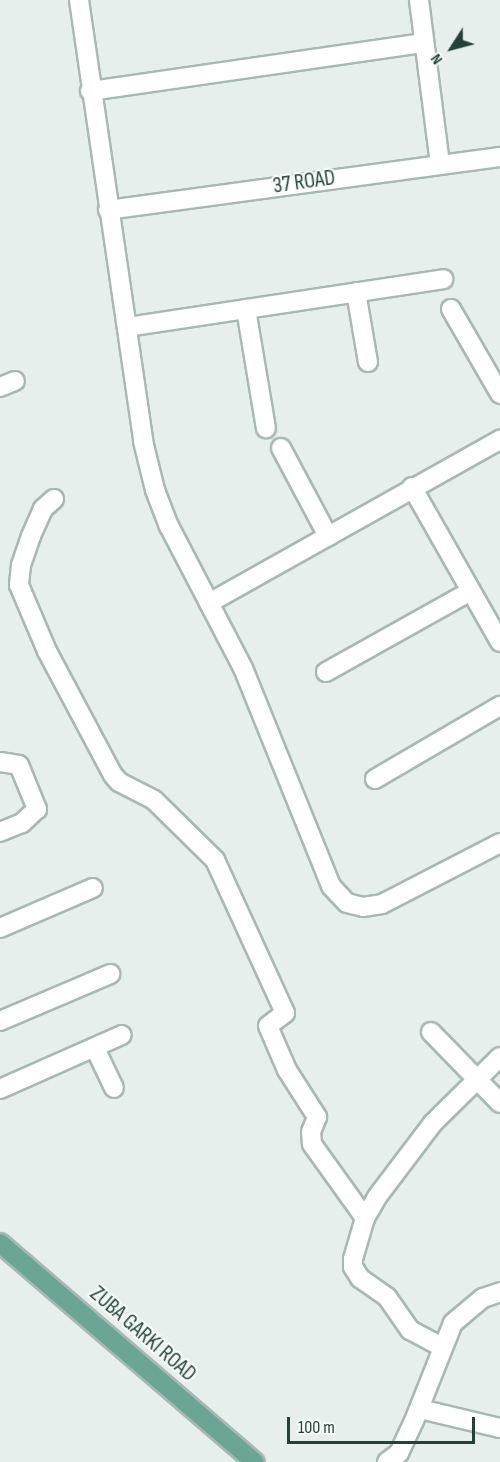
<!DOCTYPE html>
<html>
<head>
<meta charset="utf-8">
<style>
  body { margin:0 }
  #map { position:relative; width:500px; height:1462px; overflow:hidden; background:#e6efeb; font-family:"Sofia Sans Condensed",sans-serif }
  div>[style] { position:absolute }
  .roads { filter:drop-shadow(2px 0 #a8b8b2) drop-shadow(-2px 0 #a8b8b2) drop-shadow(0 2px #a8b8b2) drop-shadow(0 -2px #a8b8b2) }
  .minor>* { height:18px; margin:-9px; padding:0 9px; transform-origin:9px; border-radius:9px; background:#fff }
  .major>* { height:18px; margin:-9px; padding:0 9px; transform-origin:9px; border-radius:9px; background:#6aa596 }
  span { translate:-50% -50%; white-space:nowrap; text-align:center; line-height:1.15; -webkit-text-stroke:4.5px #f7fbf9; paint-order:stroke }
  .street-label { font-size:22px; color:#24423a }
  .north { position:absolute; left:422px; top:18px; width:60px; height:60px; -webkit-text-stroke:4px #f7fbf9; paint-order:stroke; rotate:234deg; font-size:16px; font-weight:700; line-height:24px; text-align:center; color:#24423a }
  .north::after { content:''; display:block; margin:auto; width:21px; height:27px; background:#24423a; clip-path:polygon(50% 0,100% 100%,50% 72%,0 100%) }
  .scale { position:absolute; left:287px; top:1417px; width:188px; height:27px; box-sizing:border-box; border:3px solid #24423a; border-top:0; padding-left:8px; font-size:18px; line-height:21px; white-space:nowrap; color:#24423a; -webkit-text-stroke:4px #f7fbf9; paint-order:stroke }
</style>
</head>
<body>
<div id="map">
  <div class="roads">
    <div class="minor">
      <div style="left:79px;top:0;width:446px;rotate:81.7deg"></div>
      <div style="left:143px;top:441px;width:50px;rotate:76.2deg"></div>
      <div style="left:155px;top:490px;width:39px;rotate:69deg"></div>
      <div style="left:169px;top:526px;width:160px;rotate:62.5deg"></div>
      <div style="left:243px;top:668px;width:235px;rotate:68deg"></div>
      <div style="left:331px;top:886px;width:23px;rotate:47deg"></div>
      <div style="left:347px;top:903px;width:16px;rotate:14deg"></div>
      <div style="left:363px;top:907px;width:19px;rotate:-9deg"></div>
      <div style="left:382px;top:904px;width:133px;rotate:-27.3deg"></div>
      <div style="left:419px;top:0;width:164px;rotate:82.7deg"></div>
      <div style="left:90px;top:91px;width:337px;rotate:-8.2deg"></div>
      <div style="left:108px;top:210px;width:396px;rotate:-7.7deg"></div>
      <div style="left:356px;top:292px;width:71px;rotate:80.3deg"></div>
      <div style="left:246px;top:309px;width:121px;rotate:80.5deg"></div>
      <div style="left:451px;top:309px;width:98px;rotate:60deg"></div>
      <div style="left:127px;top:327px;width:320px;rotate:-8.6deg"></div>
      <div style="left:0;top:387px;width:16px;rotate:-22deg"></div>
      <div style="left:281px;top:448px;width:100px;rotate:61.9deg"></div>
      <div style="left:412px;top:487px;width:178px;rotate:60.4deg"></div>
      <div style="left:54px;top:499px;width:15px;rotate:138deg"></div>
      <div style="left:43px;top:509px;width:30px;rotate:114deg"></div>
      <div style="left:31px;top:536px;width:31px;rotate:109deg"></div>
      <div style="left:21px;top:565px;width:20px;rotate:96deg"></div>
      <div style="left:19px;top:585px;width:72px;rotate:67deg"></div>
      <div style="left:47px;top:651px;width:140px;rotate:62deg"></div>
      <div style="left:113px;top:775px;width:9px;rotate:49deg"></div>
      <div style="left:119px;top:782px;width:39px;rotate:27deg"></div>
      <div style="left:154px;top:800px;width:86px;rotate:44.5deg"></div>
      <div style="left:215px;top:860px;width:168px;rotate:65.4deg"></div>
      <div style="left:285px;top:1013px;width:21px;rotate:143deg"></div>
      <div style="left:268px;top:1026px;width:48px;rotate:66.6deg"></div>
      <div style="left:287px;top:1070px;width:56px;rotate:57.4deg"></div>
      <div style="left:317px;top:1117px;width:16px;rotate:112deg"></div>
      <div style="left:311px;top:1132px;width:12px;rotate:85deg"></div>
      <div style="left:312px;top:1144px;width:91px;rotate:54.4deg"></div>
      <div style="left:209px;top:603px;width:334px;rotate:-29.3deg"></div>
      <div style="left:326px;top:672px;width:166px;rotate:-29.2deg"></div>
      <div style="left:0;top:762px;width:19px;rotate:9deg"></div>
      <div style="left:19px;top:765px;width:48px;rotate:67.8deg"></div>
      <div style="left:37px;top:809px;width:21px;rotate:137deg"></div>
      <div style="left:22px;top:823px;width:24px;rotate:158deg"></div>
      <div style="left:375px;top:779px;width:145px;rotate:-30.3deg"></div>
      <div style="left:0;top:928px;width:101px;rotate:-23.3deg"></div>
      <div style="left:0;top:1021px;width:120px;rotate:-23.1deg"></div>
      <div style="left:431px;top:1032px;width:99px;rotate:45.8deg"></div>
      <div style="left:95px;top:1048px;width:44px;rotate:64.6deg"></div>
      <div style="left:0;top:1089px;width:133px;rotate:-23.9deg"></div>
      <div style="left:442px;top:1347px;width:36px;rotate:-152deg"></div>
      <div style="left:410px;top:1330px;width:40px;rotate:-124.9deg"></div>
      <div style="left:387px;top:1297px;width:33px;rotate:-145deg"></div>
      <div style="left:360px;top:1278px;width:13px;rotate:-122deg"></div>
      <div style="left:353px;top:1267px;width:8px;rotate:-90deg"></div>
      <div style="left:353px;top:1259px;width:43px;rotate:-73.7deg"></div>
      <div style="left:365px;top:1218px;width:24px;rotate:-60deg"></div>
      <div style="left:377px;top:1197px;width:93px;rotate:-52.9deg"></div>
      <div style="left:433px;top:1123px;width:94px;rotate:-44.6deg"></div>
      <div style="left:420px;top:1409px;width:82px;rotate:13.4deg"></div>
      <div style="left:387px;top:1462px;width:15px;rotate:-37deg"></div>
      <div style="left:399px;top:1453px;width:35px;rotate:-65deg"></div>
      <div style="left:414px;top:1421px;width:105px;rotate:-68.3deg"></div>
      <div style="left:453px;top:1323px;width:39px;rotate:-40deg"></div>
      <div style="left:483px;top:1298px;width:18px;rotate:-19deg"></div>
    </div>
    <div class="major">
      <div style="left:0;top:1243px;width:336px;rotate:40.7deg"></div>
    </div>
  </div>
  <div class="street-label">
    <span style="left:304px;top:182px;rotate:-8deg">37 ROAD</span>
    <span style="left:143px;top:1334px;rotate:41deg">ZUBA GARKI ROAD</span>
  </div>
  <div class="north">N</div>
  <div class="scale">100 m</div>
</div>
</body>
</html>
